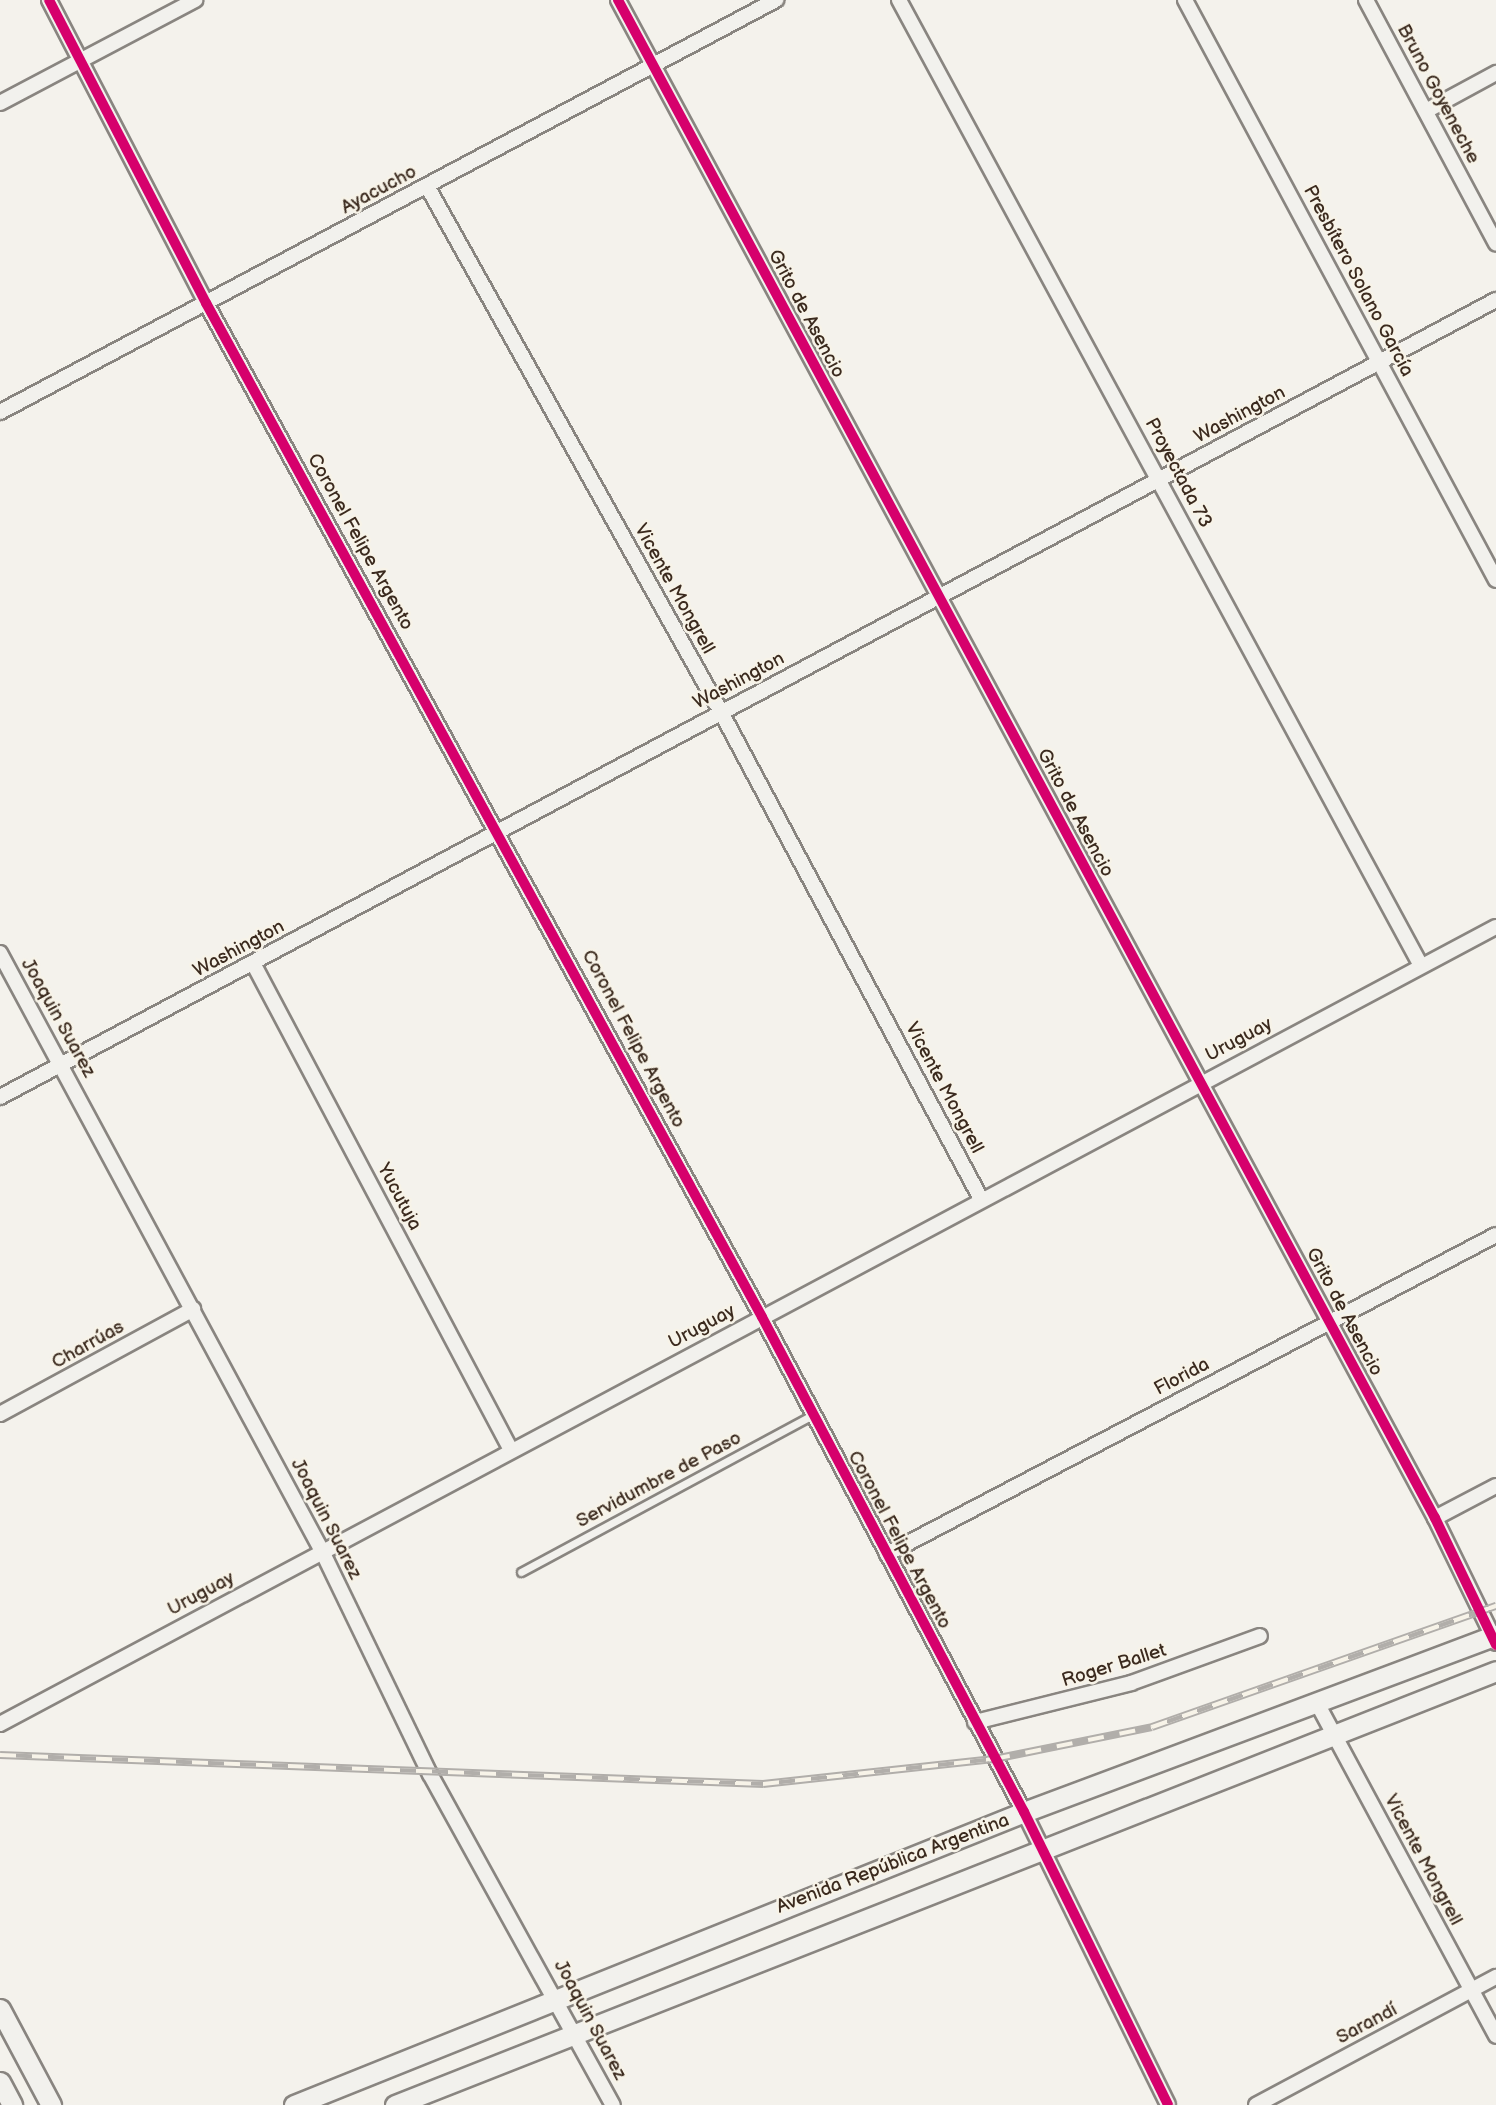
<!DOCTYPE html>
<html>
<head>
<meta charset="utf-8">
<style>
  body { margin:0 }
  #map { position:relative; width:1496px; height:2105px; overflow:hidden; background:#f4f2ec; font-family:"Balsamiq Sans",sans-serif }
  div>[style] { position:absolute }
  .roads { filter:drop-shadow(2px 0 #898580) drop-shadow(-2px 0 #898580) drop-shadow(0 2px #898580) drop-shadow(0 -2px #898580) }
  .lane>* { height:7px; margin:-3.5px; padding:0 3.5px; transform-origin:3.5px; border-radius:3.5px; background:#f2f1ed }
  .street>* { height:14px; margin:-7px; padding:0 7px; transform-origin:7px; border-radius:7px; background:#f2f1ed }
  .secondary>* { height:19px; margin:-9.5px; padding:0 9.5px; transform-origin:9.5px; border-radius:9.5px; background:#f2f1ed }
  .rail>* { height:8px; margin-top:-4px; transform-origin:0; background:repeating-linear-gradient(90deg,#f7f3e8 0 16px,#b1aeaa 0 32px); box-sizing:border-box; border-block:2px solid #b1aeaa }
  .cycleway>* { height:10px; margin:-5px; padding:0 5px; transform-origin:5px; border-radius:5px; background:#d6006c }
  span { translate:-50% -50%; white-space:nowrap; text-align:center; line-height:1.15; -webkit-text-stroke:5px #f7f3e8; paint-order:stroke }
  .street-label { font-size:19px; color:#3b2a1e }
</style>
</head>
<body>
<div id="map">
  <div class="roads">
    <div class="lane">
      <div style="left:521px;top:1572px;width:331px;rotate:-28.3deg"></div>
    </div>
    <div class="street">
      <div style="left:49px;top:0;width:341px;rotate:62.6deg"></div>
      <div style="left:206px;top:303px;width:1156px;rotate:61.26deg"></div>
      <div style="left:762px;top:1317px;width:560px;rotate:62.11deg"></div>
      <div style="left:1024px;top:1812px;width:326px;rotate:63.8deg"></div>
      <div style="left:618px;top:0;width:1724px;rotate:61.71deg"></div>
      <div style="left:1435px;top:1518px;width:139px;rotate:64deg"></div>
      <div style="left:899px;top:0;width:1098px;rotate:61.61deg"></div>
      <div style="left:1185px;top:0;width:658px;rotate:61.8deg"></div>
      <div style="left:1366px;top:0;width:276px;rotate:61.9deg"></div>
      <div style="left:0;top:103px;width:221px;rotate:-27.8deg"></div>
      <div style="left:1426px;top:111px;width:80px;rotate:-28.5deg"></div>
      <div style="left:427px;top:186px;width:603px;rotate:60.8deg"></div>
      <div style="left:721px;top:712px;width:552px;rotate:61.9deg"></div>
      <div style="left:0;top:412px;width:879px;rotate:-27.97deg"></div>
      <div style="left:0;top:953px;width:679px;rotate:61.7deg"></div>
      <div style="left:322px;top:1551px;width:248px;rotate:64.2deg"></div>
      <div style="left:430px;top:1774px;width:378px;rotate:61.1deg"></div>
      <div style="left:253px;top:963px;width:551px;rotate:62.09deg"></div>
      <div style="left:0;top:1097px;width:1695px;rotate:-28.05deg"></div>
      <div style="left:0;top:1414px;width:220px;rotate:-28.5deg"></div>
      <div style="left:1435px;top:1518px;width:69px;rotate:-27.7deg"></div>
      <div style="left:887px;top:1554px;width:687px;rotate:-27.65deg"></div>
      <div style="left:1317px;top:1703px;width:378px;rotate:61.7deg"></div>
      <div style="left:975px;top:1722px;width:161px;rotate:-14deg"></div>
      <div style="left:1131px;top:1683px;width:137px;rotate:-20deg"></div>
      <div style="left:0;top:1724px;width:1695px;rotate:-28.05deg"></div>
      <div style="left:1256px;top:2105px;width:272px;rotate:-28.1deg"></div>
    </div>
    <div class="secondary">
      <div style="left:0;top:2009px;width:109px;rotate:62deg"></div>
      <div style="left:0;top:2082px;width:26px;rotate:62deg"></div>
      <div style="left:294px;top:2105px;width:787px;rotate:-21.87deg"></div>
      <div style="left:1024px;top:1812px;width:504px;rotate:-20.56deg"></div>
      <div style="left:395px;top:2105px;width:1183px;rotate:-21.51deg"></div>
    </div>
  </div>
  <div class="rail">
    <div style="left:0;top:1755px;width:764px;rotate:2.18deg"></div>
    <div style="left:763px;top:1784px;width:232px;rotate:-6.2deg"></div>
    <div style="left:994px;top:1759px;width:161px;rotate:-11.4deg"></div>
    <div style="left:1152px;top:1727px;width:365px;rotate:-19.4deg"></div>
  </div>
  <div class="cycleway">
    <div style="left:49px;top:0;width:341px;rotate:62.6deg"></div>
    <div style="left:206px;top:303px;width:1156px;rotate:61.26deg"></div>
    <div style="left:762px;top:1317px;width:560px;rotate:62.11deg"></div>
    <div style="left:1024px;top:1812px;width:326px;rotate:63.8deg"></div>
    <div style="left:618px;top:0;width:1724px;rotate:61.71deg"></div>
    <div style="left:1435px;top:1518px;width:141px;rotate:64.3deg"></div>
  </div>
  <div class="street-label">
    <span style="left:1438px;top:94px;rotate:62deg">Bruno Goyeneche</span>
    <span style="left:379px;top:190px;rotate:-28deg">Ayacucho</span>
    <span style="left:1358px;top:281px;rotate:62deg">Presbítero Solano García</span>
    <span style="left:806px;top:314px;rotate:62deg">Grito de Asencio</span>
    <span style="left:1240px;top:415px;rotate:-28deg">Washington</span>
    <span style="left:1178px;top:473px;rotate:62deg">Proyectada 73</span>
    <span style="left:360px;top:542px;rotate:61deg">Coronel Felipe Argento</span>
    <span style="left:674px;top:589px;rotate:61deg">Vicente Mongrell</span>
    <span style="left:739px;top:681px;rotate:-28deg">Washington</span>
    <span style="left:1075px;top:813px;rotate:62deg">Grito de Asencio</span>
    <span style="left:239px;top:949px;rotate:-28deg">Washington</span>
    <span style="left:58px;top:1018px;rotate:61deg">Joaquin Suarez</span>
    <span style="left:633px;top:1039px;rotate:62deg">Coronel Felipe Argento</span>
    <span style="left:1239px;top:1040px;rotate:-28deg">Uruguay</span>
    <span style="left:944px;top:1088px;rotate:62deg">Vicente Mongrell</span>
    <span style="left:399px;top:1197px;rotate:62deg">Yucutuja</span>
    <span style="left:1344px;top:1312px;rotate:62deg">Grito de Asencio</span>
    <span style="left:702px;top:1327px;rotate:-28deg">Uruguay</span>
    <span style="left:88px;top:1345px;rotate:-29deg">Charrúas</span>
    <span style="left:1182px;top:1377px;rotate:-28deg">Florida</span>
    <span style="left:659px;top:1480px;rotate:-28deg">Servidumbre de Paso</span>
    <span style="left:326px;top:1519px;rotate:63deg">Joaquin Suarez</span>
    <span style="left:899px;top:1540px;rotate:62deg">Coronel Felipe Argento</span>
    <span style="left:201px;top:1594px;rotate:-28deg">Uruguay</span>
    <span style="left:1114px;top:1666px;rotate:-17deg">Roger Ballet</span>
    <span style="left:1423px;top:1860px;rotate:62deg">Vicente Mongrell</span>
    <span style="left:893px;top:1864px;rotate:-21deg">Avenida República Argentina</span>
    <span style="left:590px;top:2020px;rotate:62deg">Joaquin Suarez</span>
    <span style="left:1367px;top:2024px;rotate:-28deg">Sarandí</span>
  </div>
</div>
</body>
</html>
